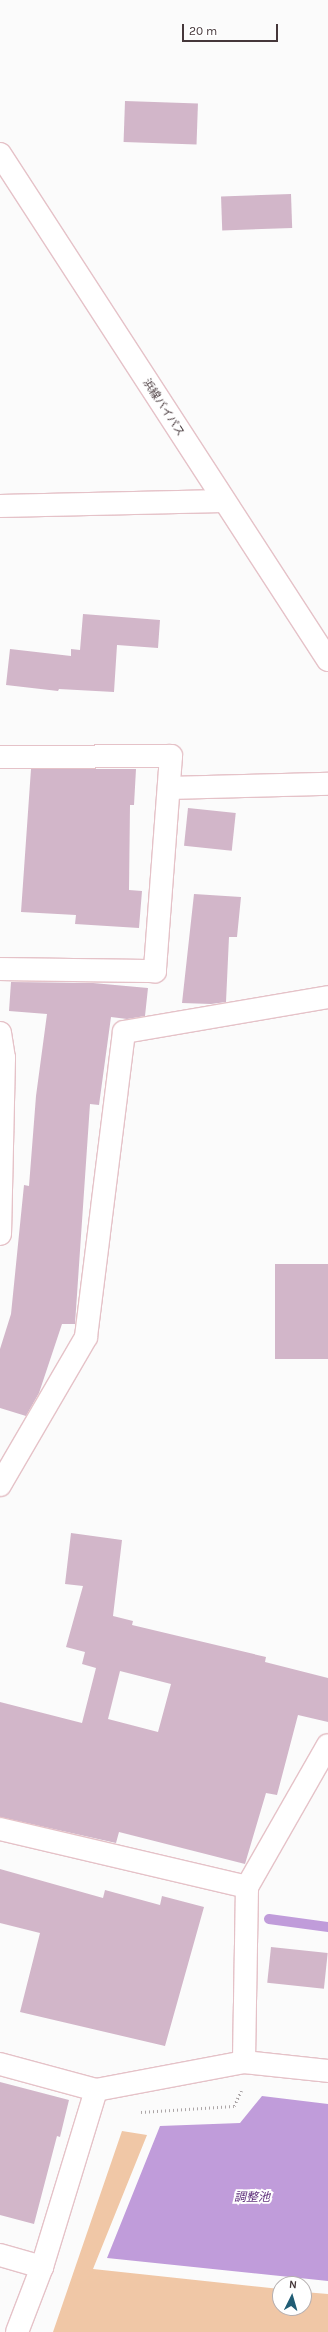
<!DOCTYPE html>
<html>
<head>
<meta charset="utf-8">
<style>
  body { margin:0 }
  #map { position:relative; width:328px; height:2332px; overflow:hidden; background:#fbfbfb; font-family:Karla,"Noto Sans JP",sans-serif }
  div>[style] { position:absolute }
  .green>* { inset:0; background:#f0c7a6 }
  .water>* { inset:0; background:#c09cda }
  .stream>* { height:10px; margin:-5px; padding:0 5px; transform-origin:5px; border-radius:5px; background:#c09cda }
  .building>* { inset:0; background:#d2b6c9; transform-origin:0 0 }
  .path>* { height:2.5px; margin-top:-1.25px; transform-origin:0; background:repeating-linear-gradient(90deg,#aca6a7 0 1px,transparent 0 4px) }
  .roads { filter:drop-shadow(1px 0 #e5c2c8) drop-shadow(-1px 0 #e5c2c8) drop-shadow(0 1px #e5c2c8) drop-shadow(0 -1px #e5c2c8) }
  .minor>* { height:22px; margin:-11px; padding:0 11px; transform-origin:11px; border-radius:11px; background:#fff }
  .tertiary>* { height:22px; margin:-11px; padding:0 11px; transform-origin:11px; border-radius:11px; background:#fff }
  .trunk>* { height:22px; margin:-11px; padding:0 11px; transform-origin:11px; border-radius:11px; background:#fff }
  span { translate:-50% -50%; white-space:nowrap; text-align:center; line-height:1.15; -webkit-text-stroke:4px #fff; paint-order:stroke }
  .street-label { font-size:11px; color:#45373a }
  .water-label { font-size:12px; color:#60327c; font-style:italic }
  .north { position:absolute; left:272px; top:2276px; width:40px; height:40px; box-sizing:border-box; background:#fff; border:1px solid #b5afb0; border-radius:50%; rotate:5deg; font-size:11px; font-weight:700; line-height:16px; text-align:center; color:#45373a }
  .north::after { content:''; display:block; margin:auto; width:14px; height:18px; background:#215d75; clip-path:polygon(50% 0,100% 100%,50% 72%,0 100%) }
  .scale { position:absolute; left:182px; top:24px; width:96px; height:18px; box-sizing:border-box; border:2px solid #45373a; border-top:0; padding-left:5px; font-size:12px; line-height:14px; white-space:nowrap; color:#45373a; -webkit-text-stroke:3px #fff; paint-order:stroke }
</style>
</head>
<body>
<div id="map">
  <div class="green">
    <div style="clip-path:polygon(122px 2131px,147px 2135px,93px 2269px,280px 2289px,280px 2308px,304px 2308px,304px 2292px,328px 2294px,328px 2332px,53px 2332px)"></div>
  </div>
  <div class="water">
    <div style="clip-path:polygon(262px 2096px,328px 2104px,328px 2281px,107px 2258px,160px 2126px,240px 2123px)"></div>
  </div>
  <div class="stream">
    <div style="left:269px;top:1919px;width:60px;rotate:7.7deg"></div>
  </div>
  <div class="building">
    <div style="left:125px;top:101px;width:73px;height:41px;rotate:2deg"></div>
    <div style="left:291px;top:194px;width:34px;height:70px;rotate:88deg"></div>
    <div style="clip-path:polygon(83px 614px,160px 620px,158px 648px,117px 645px,114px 692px,59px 689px,58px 691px,6px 685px,10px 649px,71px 656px,71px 649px,80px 650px)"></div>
    <div style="clip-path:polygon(31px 769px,136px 769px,134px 805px,130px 805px,129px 890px,142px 891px,139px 928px,75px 924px,76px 915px,21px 912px)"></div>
    <div style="left:188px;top:808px;width:48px;height:38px;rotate:6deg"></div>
    <div style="clip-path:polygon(194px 894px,241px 897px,237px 937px,229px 937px,226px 1002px,211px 1004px,182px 1003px)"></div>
    <div style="clip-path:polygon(11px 982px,93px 983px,148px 988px,145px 1016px,127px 1019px,111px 1017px,99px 1105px,90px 1104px,75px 1324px,62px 1324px,39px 1393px,26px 1416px,0 1408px,0 1349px,11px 1314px,24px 1185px,29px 1186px,36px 1096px,47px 1014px,9px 1011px)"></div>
    <div style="left:328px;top:1264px;width:95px;height:53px;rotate:90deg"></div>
    <div style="clip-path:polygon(evenodd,71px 1533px,122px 1540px,113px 1616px,133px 1621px,132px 1625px,266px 1657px,265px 1662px,328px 1678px,328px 1722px,298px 1715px,277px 1795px,266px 1793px,245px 1864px,119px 1832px,116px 1843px,0 1817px,0 1702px,82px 1723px,96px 1668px,82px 1664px,85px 1652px,66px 1647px,83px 1586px,65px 1584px,71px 1533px,120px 1671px,171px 1684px,158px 1732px,108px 1719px,120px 1671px)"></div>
    <div style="clip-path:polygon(0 1869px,103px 1898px,105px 1890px,160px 1905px,162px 1896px,204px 1907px,165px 2046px,20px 2012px,40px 1933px,0 1923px)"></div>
    <div style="left:271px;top:1947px;width:57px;height:36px;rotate:6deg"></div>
    <div style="clip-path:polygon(0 2082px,69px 2100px,60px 2137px,57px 2136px,34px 2224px,0 2215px)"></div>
  </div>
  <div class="path">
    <div style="left:141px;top:2112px;width:93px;rotate:-3.7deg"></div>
    <div style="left:234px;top:2106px;width:17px;rotate:-65deg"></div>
  </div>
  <div class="roads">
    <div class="minor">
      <div style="left:0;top:757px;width:171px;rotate:-0.3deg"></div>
      <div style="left:171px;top:756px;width:216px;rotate:94.3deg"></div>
      <div style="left:155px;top:971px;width:155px;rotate:-179.3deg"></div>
      <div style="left:170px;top:788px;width:158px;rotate:-1.5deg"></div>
      <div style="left:0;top:1033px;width:25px;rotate:81deg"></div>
      <div style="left:4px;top:1058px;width:4px;rotate:-166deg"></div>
      <div style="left:0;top:1234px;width:176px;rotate:-88.7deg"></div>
      <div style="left:0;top:1485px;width:171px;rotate:-59.8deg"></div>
      <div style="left:86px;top:1337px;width:307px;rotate:-82.9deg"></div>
      <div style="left:124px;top:1032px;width:207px;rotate:-9.7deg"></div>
      <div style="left:0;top:1829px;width:254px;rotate:13.2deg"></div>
      <div style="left:247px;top:1887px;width:175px;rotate:91deg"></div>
      <div style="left:244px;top:2062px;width:84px;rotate:6.1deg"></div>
      <div style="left:247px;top:1887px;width:163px;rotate:-60.3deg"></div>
      <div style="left:0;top:2064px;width:99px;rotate:15.2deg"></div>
      <div style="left:96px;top:2090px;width:151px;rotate:-10.7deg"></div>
      <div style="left:0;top:2255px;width:44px;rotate:15.9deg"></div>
      <div style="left:17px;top:2332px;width:70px;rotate:-69deg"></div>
      <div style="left:42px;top:2267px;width:185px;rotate:-73deg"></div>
    </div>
    <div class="tertiary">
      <div style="left:0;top:506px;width:223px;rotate:-1.3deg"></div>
    </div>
    <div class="trunk">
      <div style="left:0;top:154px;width:603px;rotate:57.05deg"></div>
    </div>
  </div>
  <div class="street-label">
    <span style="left:163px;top:408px;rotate:57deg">浜線バイパス</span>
  </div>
  <div class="water-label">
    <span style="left:252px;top:2198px">調整池</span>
  </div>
  <div class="north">N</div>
  <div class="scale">20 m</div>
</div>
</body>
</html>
